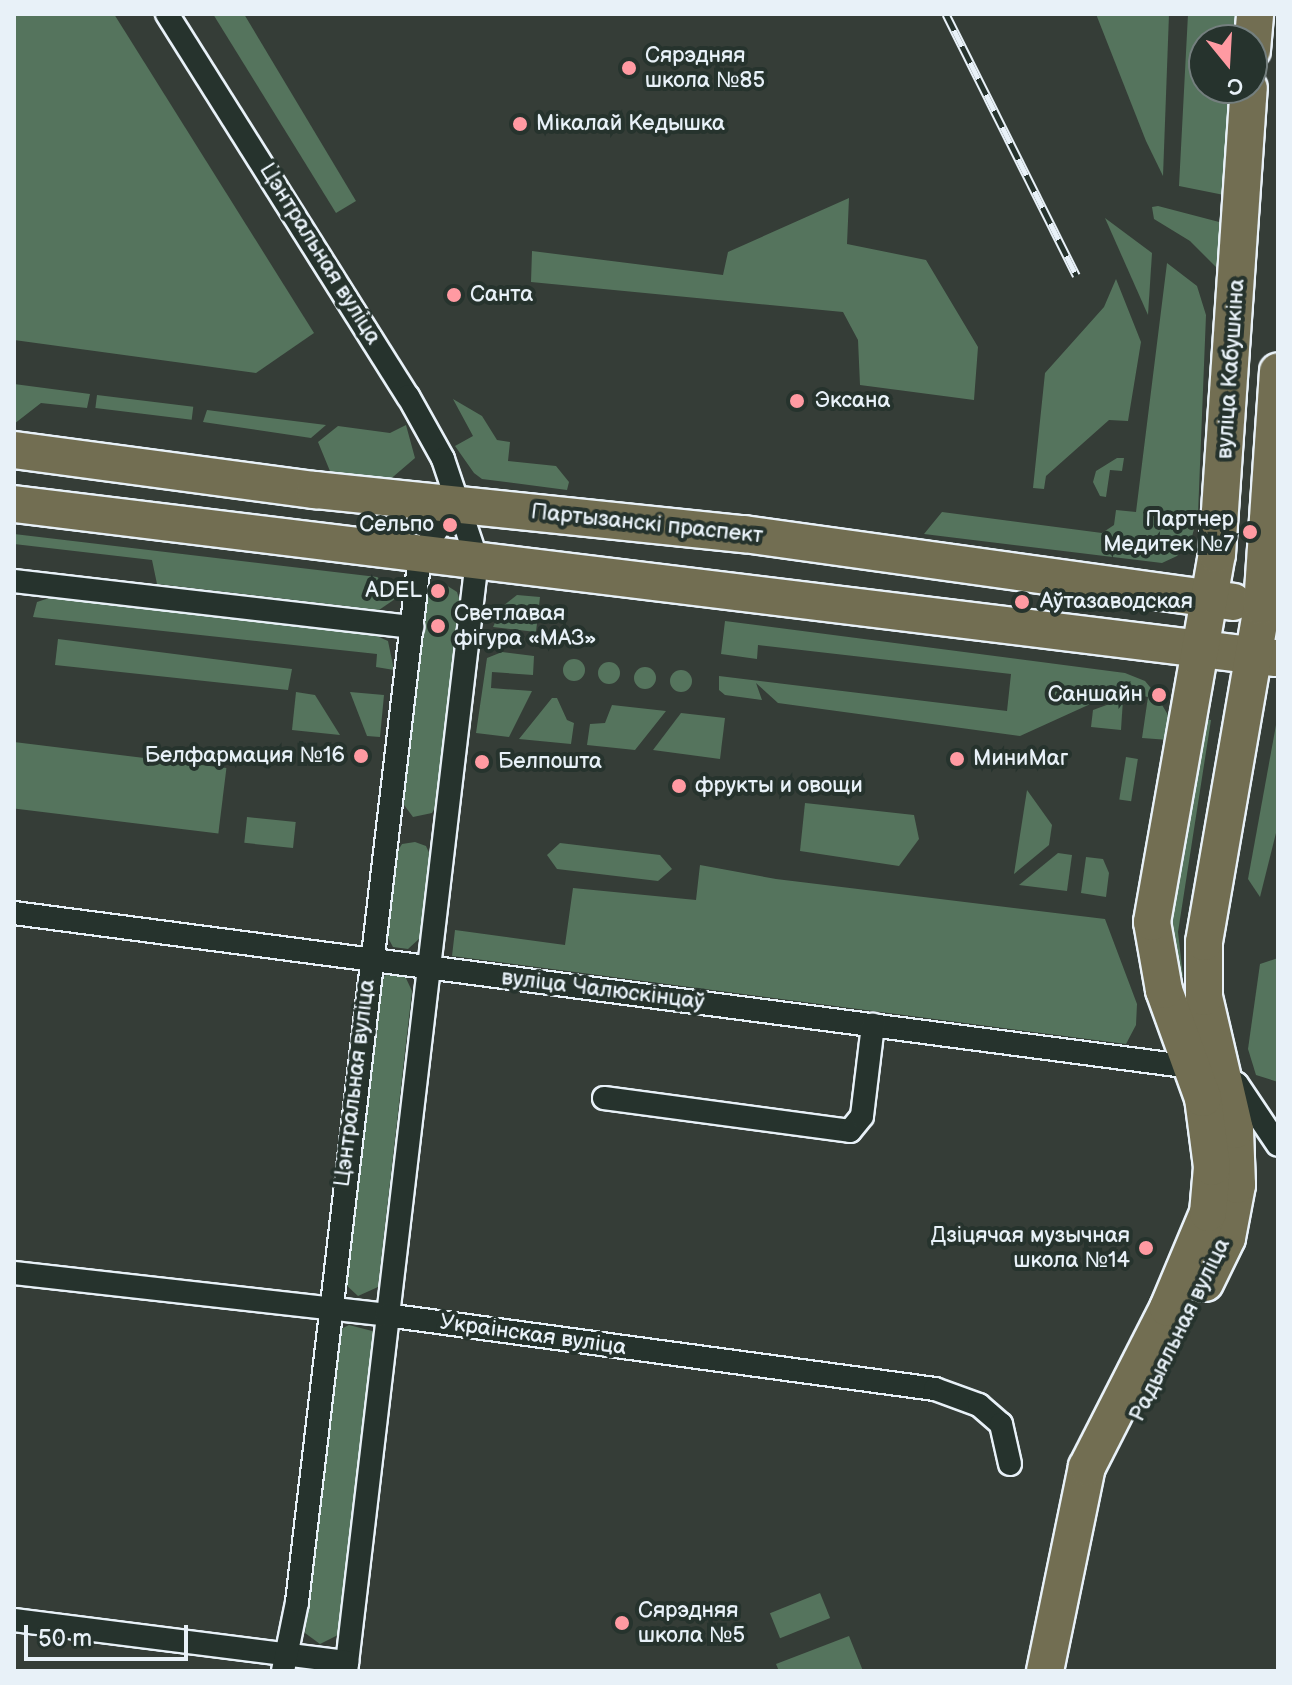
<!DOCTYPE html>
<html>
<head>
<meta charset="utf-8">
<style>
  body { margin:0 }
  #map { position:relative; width:1292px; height:1685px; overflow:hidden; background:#353d37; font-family:"Balsamiq Sans",sans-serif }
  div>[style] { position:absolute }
  .green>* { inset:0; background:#55745d; transform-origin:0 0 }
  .round { border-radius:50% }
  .roads { filter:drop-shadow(2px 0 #e8f1f8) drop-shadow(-2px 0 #e8f1f8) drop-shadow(0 2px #e8f1f8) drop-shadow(0 -2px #e8f1f8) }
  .street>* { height:22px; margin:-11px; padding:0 11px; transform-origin:11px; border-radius:11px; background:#26332d }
  .primary>* { height:36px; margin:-18px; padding:0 18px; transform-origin:18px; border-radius:18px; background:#726e52 }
  .rail>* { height:9px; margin-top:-4.5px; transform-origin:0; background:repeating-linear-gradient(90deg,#26332d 0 18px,#e8f1f8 0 36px); box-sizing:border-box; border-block:2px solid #e8f1f8 }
  .dots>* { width:22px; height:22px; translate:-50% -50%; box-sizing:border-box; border:4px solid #26332d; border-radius:50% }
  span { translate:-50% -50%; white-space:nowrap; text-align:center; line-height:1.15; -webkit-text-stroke:8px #26332d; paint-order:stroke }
  .poi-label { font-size:22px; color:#e8f1f8 }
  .left { translate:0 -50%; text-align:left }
  .right { translate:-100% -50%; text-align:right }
  .street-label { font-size:22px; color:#e8f1f8 }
  .frame { position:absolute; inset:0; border:16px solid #e8f1f8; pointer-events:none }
  .north { position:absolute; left:1188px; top:24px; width:80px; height:80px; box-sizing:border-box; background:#26332d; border:2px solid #747f7e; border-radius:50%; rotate:162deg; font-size:22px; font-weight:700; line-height:32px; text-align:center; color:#e8f1f8 }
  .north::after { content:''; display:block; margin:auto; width:28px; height:36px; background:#ff9aa2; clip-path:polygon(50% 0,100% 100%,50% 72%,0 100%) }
  .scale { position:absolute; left:24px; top:1625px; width:164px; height:36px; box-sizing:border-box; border:4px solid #e8f1f8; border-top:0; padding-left:10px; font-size:24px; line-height:28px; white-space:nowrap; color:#e8f1f8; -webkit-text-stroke:6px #26332d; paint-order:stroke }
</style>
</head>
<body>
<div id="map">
  <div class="green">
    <div style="clip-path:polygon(14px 14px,114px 14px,314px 333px,256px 373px,14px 340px)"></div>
    <div style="clip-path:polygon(213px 14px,244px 14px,356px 201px,336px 213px)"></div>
    <div style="clip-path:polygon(1096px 14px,1169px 14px,1163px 176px,1146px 141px)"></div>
    <div style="clip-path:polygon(1188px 14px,1237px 14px,1235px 40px,1204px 40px,1204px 88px,1231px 88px,1224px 195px,1179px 186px)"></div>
    <div style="clip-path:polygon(849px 198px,847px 244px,926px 260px,978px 347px,974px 400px,860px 385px,858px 340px,843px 312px,531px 282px,532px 251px,723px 275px,728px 252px)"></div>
    <div style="clip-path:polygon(1158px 206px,1223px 223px,1216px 267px,1190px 241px,1154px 219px,1152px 207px)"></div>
    <div style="clip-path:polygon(1105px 218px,1152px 253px,1148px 315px)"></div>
    <div style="clip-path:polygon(1167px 263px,1197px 286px,1206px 315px,1198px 515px,1191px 540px,1177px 556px,1162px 563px,924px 534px,942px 512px,1102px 533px,1114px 525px,1116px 510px,1136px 512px)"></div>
    <div style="clip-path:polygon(1116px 279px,1141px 342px,1128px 421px,1109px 420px,1046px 476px,1044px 489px,1033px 488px,1045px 373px,1104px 307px)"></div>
    <div style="clip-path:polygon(14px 384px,90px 394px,87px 408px,41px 403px,14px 424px)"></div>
    <div style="left:97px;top:395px;width:97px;height:13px;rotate:7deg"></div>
    <div style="clip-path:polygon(453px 399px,482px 416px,497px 440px,510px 442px,508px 461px,556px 466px,569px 482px,567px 490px,482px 479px,474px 473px,455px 446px,473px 436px)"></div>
    <div style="clip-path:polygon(207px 410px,326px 425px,311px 438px,203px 422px)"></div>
    <div style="clip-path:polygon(406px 425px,415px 458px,387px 482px,332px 476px,318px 442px,338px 426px,390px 433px)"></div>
    <div style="clip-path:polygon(1117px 458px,1124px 458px,1122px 471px,1110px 470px,1106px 497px,1100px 496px,1093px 482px,1096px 471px)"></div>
    <div style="clip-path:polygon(14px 534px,377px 577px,392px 588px,395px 599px,379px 610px,157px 584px,152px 560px,14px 544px)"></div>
    <div style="clip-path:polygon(446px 585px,457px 592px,462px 608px,438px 802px,432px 813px,413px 817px,401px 801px,424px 603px,433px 589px)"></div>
    <div style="clip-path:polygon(517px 595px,540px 597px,536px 632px,493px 627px,503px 606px)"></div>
    <div style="clip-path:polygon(49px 598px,370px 633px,388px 641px,394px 670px,376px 667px,377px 654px,33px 617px,37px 602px)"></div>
    <div style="clip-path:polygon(725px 621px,1125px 673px,1145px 681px,1155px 693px,1168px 715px,1169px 740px,1142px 738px,1148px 697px,1119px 691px,1020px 736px,778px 703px,756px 683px,762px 700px,725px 695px,719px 690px,719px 676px,1007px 711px,1011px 674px,758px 645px,757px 659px,721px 654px)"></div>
    <div style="clip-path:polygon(58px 639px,292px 669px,288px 690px,55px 665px)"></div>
    <div style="clip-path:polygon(502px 652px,534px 656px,533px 675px,492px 672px,491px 688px,532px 691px,509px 737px,476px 733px,487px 658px)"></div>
    <div class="round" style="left:563px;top:659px;width:22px;height:22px"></div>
    <div class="round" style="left:598px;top:662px;width:22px;height:22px"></div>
    <div class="round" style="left:634px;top:667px;width:22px;height:22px"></div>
    <div class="round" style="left:670px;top:670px;width:22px;height:22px"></div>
    <div style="clip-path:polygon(296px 692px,315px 695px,340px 735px,292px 730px)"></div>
    <div style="clip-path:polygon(350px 692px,384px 695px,380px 737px,367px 736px)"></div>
    <div style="clip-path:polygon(552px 698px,557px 698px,567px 720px,574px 723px,571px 744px,519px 739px)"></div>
    <div style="clip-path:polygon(1123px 699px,1121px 730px,1091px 727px,1093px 710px)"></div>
    <div style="clip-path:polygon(612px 705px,666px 711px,635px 750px,587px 745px,590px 724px,605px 723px)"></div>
    <div style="clip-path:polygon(681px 713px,725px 718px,720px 759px,653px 750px)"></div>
    <div style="clip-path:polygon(1278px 714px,1278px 825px,1260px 897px,1248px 879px)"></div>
    <div style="clip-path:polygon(1204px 719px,1211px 720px,1178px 932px,1183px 976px,1176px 977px,1170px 932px)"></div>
    <div style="left:14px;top:742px;width:214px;height:66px;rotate:7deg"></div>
    <div style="left:1126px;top:757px;width:12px;height:43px;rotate:9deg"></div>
    <div style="clip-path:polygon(1027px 790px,1052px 825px,1049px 845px,1014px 874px)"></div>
    <div style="clip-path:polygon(805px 803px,914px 815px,919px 839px,899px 866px,800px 851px)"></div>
    <div style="left:247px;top:817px;width:49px;height:26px;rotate:6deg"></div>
    <div style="clip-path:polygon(415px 842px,426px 846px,430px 855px,420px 938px,408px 949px,393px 947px,386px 934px,397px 852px,402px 844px)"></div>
    <div style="clip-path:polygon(560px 843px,660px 855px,672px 869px,658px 881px,557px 869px,547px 855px)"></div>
    <div style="clip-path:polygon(1058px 853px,1072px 855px,1067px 891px,1019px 885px)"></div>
    <div style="clip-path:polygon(1086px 857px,1103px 859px,1109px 873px,1106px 897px,1081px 893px)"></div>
    <div style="clip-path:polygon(700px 865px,776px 879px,1105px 919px,1137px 1004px,1136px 1025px,1126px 1044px,452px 956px,455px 930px,565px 945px,573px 888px,696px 900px)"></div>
    <div style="clip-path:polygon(1278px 958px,1278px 1082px,1256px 1075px,1248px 1049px,1260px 964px)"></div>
    <div style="clip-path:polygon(390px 973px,404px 974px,412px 991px,378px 1287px,358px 1296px,344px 1283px,381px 978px)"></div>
    <div style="clip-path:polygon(349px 1325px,376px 1332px,338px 1635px,320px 1644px,305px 1633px,341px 1329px)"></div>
    <div style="left:820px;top:1593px;width:27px;height:54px;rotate:68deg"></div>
    <div style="clip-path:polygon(849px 1636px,863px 1671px,779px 1671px,776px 1664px)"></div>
  </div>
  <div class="roads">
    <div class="street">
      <div style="left:167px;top:14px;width:452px;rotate:57.8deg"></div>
      <div style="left:408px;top:396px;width:72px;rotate:60.9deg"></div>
      <div style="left:443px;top:459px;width:107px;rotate:71.4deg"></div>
      <div style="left:477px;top:560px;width:1119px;rotate:96.72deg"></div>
      <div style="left:14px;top:581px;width:401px;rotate:6.6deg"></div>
      <div style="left:14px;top:913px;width:1188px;rotate:7.45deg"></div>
      <div style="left:1225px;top:1076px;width:14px;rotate:34deg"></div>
      <div style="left:1237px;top:1084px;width:73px;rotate:56.1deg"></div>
      <div style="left:604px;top:1098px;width:248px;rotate:7.6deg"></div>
      <div style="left:850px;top:1131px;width:19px;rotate:-51deg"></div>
      <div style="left:862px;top:1116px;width:92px;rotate:-83.1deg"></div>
      <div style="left:14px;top:1273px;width:374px;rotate:6.4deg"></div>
      <div style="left:386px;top:1315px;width:554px;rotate:7.68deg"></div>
      <div style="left:935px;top:1389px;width:47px;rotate:20deg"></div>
      <div style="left:979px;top:1405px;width:29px;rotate:41deg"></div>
      <div style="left:1001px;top:1424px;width:41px;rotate:77.3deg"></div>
      <div style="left:14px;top:1620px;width:336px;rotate:7.2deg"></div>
      <div style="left:283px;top:1671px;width:70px;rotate:-78.5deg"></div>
      <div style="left:297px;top:1602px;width:1054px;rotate:-83.3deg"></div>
      <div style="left:420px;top:555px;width:61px;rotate:-56.3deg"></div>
    </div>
    <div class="primary">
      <div style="left:1252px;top:50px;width:36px;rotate:-85deg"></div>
      <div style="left:14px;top:450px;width:304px;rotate:7.6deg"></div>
      <div style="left:315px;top:490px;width:431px;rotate:5.9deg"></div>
      <div style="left:744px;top:534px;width:494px;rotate:7.9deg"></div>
      <div style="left:14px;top:504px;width:1271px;rotate:6.96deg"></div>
      <div style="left:1205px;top:1283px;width:50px;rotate:-63.9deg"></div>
      <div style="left:1227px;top:1238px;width:54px;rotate:-79.3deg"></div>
      <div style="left:1237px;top:1185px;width:55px;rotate:-92.1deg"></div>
      <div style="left:1235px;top:1130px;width:137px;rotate:-103.1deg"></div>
      <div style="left:1204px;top:997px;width:55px;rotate:-90deg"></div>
      <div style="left:1204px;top:942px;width:341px;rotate:-80.2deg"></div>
      <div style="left:1262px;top:606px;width:235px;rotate:-86.1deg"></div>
      <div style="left:1045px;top:1671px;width:208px;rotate:-78.4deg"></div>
      <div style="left:1087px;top:1467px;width:178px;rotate:-63deg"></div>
      <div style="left:1168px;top:1308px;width:103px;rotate:-67.2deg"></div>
      <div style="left:1208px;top:1213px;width:46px;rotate:-85deg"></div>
      <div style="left:1212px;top:1167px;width:70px;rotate:-97.4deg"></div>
      <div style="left:1203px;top:1098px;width:115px;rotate:-109.9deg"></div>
      <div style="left:1164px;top:990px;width:69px;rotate:-100deg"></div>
      <div style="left:1152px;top:922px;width:374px;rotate:-80deg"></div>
      <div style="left:1217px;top:554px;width:467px;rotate:-86.1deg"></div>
    </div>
  </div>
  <div class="rail">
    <div style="left:946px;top:14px;width:292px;rotate:63.5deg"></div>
  </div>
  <div class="dots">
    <div style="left:629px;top:68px;background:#ff9aa2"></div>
    <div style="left:520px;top:124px;background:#ff9aa2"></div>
    <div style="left:454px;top:295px;background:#ff9aa2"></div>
    <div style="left:797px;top:401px;background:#ff9aa2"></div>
    <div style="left:450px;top:525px;background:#ff9aa2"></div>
    <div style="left:1250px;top:532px;background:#ff9aa2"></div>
    <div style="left:438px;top:591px;background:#ff9aa2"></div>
    <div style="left:1022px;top:602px;background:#ff9aa2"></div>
    <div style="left:438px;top:626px;background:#ff9aa2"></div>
    <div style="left:1159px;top:695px;background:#ff9aa2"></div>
    <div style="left:361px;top:756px;background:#ff9aa2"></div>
    <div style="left:957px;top:759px;background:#ff9aa2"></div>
    <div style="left:482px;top:762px;background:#ff9aa2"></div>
    <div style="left:679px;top:786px;background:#ff9aa2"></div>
    <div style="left:1146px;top:1248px;background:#ff9aa2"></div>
    <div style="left:622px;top:1623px;background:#ff9aa2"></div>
  </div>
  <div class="poi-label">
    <span class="left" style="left:645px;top:68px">Сярэдняя<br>школа №85</span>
    <span class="left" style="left:536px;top:124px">Мікалай Кедышка</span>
    <span class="left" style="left:470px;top:295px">Санта</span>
    <span class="left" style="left:815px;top:401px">Эксана</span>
    <span class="right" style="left:1234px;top:532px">Партнер<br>Медитек №7</span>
    <span class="right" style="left:434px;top:525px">Сельпо</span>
    <span class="right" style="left:422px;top:591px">ADEL</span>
    <span class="left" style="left:1040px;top:602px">Аўтазаводская</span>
    <span class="left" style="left:454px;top:626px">Светлавая<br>фігура «МАЗ»</span>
    <span class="right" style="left:1143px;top:695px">Саншайн</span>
    <span class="right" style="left:345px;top:756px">Белфармация №16</span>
    <span class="left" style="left:973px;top:759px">МиниМаг</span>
    <span class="left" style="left:498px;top:762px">Белпошта</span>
    <span class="left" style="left:695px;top:786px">фрукты и овощи</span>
    <span class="right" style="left:1130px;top:1248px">Дзіцячая музычная<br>школа №14</span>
    <span class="left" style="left:638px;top:1623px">Сярэдняя<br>школа №5</span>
  </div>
  <div class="street-label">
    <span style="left:320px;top:254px;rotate:58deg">Цэнтральная вуліца</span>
    <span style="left:1231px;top:369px;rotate:-86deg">вуліца Кабушкіна</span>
    <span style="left:647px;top:524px;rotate:6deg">Партызанскі праспект</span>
    <span style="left:603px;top:990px;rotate:7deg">вуліца Чалюскінцаў</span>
    <span style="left:355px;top:1083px;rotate:-83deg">Цэнтральная вуліца</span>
    <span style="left:1180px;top:1330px;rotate:-64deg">Радыяльная вуліца</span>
    <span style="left:533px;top:1335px;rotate:8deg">Украінская вуліца</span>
  </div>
  <div class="frame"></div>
  <div class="north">С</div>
  <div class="scale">50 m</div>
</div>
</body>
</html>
